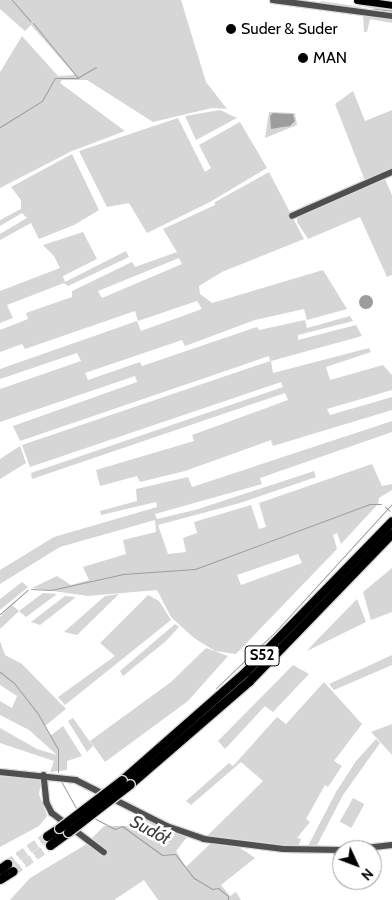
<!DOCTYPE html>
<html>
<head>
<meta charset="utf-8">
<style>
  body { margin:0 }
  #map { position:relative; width:392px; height:900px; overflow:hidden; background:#fff; font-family:Cabin,sans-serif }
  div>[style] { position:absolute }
  .green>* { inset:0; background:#d6d6d6; transform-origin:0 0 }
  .water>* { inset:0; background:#9d9d9d }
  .round { border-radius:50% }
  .stream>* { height:1px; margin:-0.5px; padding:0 0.5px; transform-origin:0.5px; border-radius:0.5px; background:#9d9d9d }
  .highway-tunnel>* { height:9px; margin-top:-4.5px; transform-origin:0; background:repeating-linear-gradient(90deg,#d9d9d9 0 9px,transparent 0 13.5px) }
  .roads { filter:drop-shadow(1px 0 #dbdbdb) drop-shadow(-1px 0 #dbdbdb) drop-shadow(0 1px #dbdbdb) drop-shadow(0 -1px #dbdbdb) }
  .minor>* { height:5.5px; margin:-2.75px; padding:0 2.75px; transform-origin:2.75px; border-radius:2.75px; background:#4f4f4f }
  .major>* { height:7px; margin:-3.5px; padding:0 3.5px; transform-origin:3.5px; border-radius:3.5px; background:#000 }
  .highway>* { height:9px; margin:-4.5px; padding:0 4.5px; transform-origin:4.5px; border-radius:4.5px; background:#000 }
  .bridges { filter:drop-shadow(1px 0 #dbdbdb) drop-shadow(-1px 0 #dbdbdb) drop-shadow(0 1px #dbdbdb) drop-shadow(0 -1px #dbdbdb) }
  .highway-bridge>* { height:9px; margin:-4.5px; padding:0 4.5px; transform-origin:4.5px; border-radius:4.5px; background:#000 }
  .dots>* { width:14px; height:14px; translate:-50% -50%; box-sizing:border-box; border:2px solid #fff; border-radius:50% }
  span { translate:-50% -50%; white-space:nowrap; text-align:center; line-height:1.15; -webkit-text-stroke:5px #fff; paint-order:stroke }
  .shield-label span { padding:1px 4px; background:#fff; border:1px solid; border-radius:4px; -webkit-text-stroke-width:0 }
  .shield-label { font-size:15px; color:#000; font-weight:700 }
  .poi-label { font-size:16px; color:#000 }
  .left { translate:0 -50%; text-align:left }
  .water-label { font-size:18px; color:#3e3e3e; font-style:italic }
  .north { position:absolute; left:332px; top:840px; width:50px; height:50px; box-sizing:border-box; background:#fff; border:1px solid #999; border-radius:50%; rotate:133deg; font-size:14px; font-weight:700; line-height:20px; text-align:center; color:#000 }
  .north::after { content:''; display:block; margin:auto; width:18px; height:22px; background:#000; clip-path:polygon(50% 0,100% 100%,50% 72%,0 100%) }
</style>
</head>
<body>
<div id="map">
  <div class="green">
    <div style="clip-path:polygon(0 0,181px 0,206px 82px,227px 109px,212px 108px,153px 122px,87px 80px,62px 80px,60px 83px,125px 131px,72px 151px,0 188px,0 72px,22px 36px,58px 76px,75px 75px,31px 25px,25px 31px,0 9px)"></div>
    <div style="clip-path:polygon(321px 1px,361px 7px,364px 10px,320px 5px)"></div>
    <div style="clip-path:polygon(364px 4px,392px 9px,392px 13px,357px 5px)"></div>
    <div style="clip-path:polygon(363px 14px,392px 18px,392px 23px,370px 19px,367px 32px,364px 32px)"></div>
    <div style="clip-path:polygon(353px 91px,365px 121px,392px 110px,392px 169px,365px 181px,335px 104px)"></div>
    <div style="clip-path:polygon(220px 110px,237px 118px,196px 140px,185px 116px)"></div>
    <div style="clip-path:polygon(evenodd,269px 112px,295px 113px,297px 125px,265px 138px,269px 112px,273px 113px,293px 114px,295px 121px,280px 128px,273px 113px)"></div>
    <div style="clip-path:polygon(178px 118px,205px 172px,211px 168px,199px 145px,240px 122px,267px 168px,210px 202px,147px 233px,129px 203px,107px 207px,79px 151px)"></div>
    <div style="clip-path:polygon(72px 154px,99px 210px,74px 225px,39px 239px,31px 223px,0 240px,0 234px,27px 218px,22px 213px,0 226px,0 220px,21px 209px,21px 200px,11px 187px)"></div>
    <div style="clip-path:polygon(evenodd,269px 172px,304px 239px,222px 272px,199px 286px,200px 294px,212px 303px,323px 270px,347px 309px,307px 320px,304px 309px,255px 320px,185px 346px,182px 340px,85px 373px,88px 380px,140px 362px,142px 366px,257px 327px,259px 330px,305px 320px,307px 328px,350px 316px,353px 321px,298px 335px,298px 340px,356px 325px,362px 336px,271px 361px,273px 373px,369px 348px,371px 352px,326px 367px,330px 380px,383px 365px,392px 375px,392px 390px,327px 409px,330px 415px,392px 397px,392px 410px,273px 446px,271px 440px,185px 471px,140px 482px,137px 476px,100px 486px,96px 470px,194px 441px,192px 435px,288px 400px,285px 393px,32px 479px,31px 473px,283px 387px,281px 382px,30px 467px,22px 445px,270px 361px,269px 356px,20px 441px,13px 426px,137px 382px,135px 376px,0 422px,0 389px,81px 361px,77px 353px,0 379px,0 369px,137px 321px,141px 331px,202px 309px,197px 301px,138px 321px,135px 311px,25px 349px,22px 344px,0 352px,0 330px,28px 319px,26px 313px,72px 297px,72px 291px,132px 262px,135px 267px,177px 252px,163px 229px,215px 205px,215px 202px,269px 172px,179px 258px,182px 264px,102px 298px,98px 291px,179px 258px)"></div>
    <div style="clip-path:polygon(384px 177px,392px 195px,392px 275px,387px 277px,360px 217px,308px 239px,297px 222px,297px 217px)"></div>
    <div style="clip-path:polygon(83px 232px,97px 259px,63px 276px,65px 282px,126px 251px,129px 257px,68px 286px,64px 283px,7px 305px,13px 318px,0 323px,0 291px,60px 268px,54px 256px,43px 245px)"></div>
    <div style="clip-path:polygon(evenodd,392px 421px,392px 432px,260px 478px,262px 484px,155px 514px,157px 519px,195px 510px,314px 471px,316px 477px,240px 503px,158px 525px,168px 554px,186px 552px,183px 538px,197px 533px,194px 522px,251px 505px,259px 529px,266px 527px,259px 503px,372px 464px,382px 486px,392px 484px,392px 490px,379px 498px,378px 504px,341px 544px,337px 533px,333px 535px,337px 549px,236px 654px,215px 651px,194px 638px,171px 617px,157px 590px,88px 596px,32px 588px,57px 576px,71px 585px,89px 580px,83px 567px,126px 554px,123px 540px,156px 532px,155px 520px,60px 547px,0 584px,0 570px,54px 537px,157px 507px,156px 502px,101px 515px,100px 511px,137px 501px,136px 489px,188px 477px,192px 487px,392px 421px,298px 554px,302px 563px,241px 585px,237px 575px,298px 554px)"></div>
    <div style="clip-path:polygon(20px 446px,26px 463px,0 479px,0 459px)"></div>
    <div style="clip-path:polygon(392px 568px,392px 612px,371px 620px,363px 592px)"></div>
    <div style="clip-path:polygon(22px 582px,28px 587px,0 610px,0 599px)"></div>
    <div style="clip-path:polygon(43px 593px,57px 594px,26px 617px,19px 611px,0 629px,0 617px,12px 605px,19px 611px)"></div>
    <div style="clip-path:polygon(119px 594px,77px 635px,64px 632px,105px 596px)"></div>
    <div style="clip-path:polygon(148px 595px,159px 601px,171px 620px,65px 705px,58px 697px,115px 656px,100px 643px)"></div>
    <div style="clip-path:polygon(65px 596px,76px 597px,40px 625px,31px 622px)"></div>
    <div style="clip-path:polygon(357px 599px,366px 622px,307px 651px,314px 643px)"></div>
    <div style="clip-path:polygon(175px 624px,179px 627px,166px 641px,123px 676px,120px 671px)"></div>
    <div style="clip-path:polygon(0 641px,5px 655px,22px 664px,66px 709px,45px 726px,50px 736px,63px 726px,82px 756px,67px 761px,67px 770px,50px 772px,54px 761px,0 743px,0 728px,37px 749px,57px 755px,29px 730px,0 715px,0 701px,12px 708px,17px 696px,0 685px)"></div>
    <div style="clip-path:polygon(206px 648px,228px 656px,188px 701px,105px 762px,90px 741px,171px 682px)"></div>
    <div style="clip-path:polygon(392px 655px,392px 665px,334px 690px,329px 684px)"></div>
    <div style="clip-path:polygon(293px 665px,309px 674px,273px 712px,265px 706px,225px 749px,218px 741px)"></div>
    <div style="clip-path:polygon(324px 682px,362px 724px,334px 761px,342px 766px,328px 787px,325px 785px,306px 819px,310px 822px,297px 838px,301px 839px,298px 847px,207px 836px,263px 781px,241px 762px,191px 805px,186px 801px,229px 763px,233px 766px,277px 717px,286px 724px)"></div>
    <div style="clip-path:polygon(73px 718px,93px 746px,87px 752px,68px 721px)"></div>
    <div style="clip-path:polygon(392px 724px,392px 755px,371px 732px)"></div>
    <div style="clip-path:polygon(376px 739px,380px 743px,343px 795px,315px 849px,307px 848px,336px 792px,356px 761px)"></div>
    <div style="clip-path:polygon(0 775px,42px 778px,39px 794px,47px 816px,39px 826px,0 847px)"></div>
    <div style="left:353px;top:798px;width:13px;height:27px;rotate:29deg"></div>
    <div style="clip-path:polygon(137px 814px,188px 836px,176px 851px,186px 867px,211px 843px,239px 847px,255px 858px,221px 885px,230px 896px,236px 892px,241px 900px,158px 900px,144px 880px,114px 900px,10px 900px,30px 878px,85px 845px,104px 826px,128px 826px)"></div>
  </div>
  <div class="water">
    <div style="clip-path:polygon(273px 113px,293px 114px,295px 121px,290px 126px,271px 129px,270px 116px)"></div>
    <div class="round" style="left:359px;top:295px;width:14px;height:14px"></div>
  </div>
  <div class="stream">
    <div style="left:12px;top:0;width:28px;rotate:49deg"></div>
    <div style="left:374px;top:9px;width:18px;rotate:6deg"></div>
    <div style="left:33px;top:23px;width:71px;rotate:50.7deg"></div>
    <div style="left:0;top:127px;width:49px;rotate:-31.8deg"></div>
    <div style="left:42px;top:101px;width:26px;rotate:-61deg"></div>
    <div style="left:55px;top:78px;width:22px"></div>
    <div style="left:77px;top:78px;width:22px;rotate:-30deg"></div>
    <div style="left:385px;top:507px;width:6px;rotate:39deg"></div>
    <div style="left:31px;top:589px;width:20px;rotate:3deg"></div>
    <div style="left:51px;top:590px;width:74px;rotate:-12.5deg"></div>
    <div style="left:123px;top:574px;width:72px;rotate:-4deg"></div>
    <div style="left:195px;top:569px;width:187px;rotate:-20.4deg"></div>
    <div style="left:370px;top:504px;width:11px"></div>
    <div style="left:0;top:614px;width:37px;rotate:-41deg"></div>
    <div style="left:0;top:672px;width:18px;rotate:38deg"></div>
    <div style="left:14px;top:683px;width:39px;rotate:52deg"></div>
    <div style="left:38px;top:714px;width:40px;rotate:60.3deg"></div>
    <div style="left:58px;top:749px;width:23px;rotate:90deg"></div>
    <div style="left:216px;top:688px;width:81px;rotate:-43.5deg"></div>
    <div style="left:275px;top:632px;width:173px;rotate:-47.6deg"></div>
    <div style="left:61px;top:781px;width:33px;rotate:61deg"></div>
    <div style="left:94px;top:818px;width:24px;rotate:28deg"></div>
    <div style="left:115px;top:829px;width:8px;rotate:-23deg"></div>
    <div style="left:122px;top:826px;width:49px;rotate:35.9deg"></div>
    <div style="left:162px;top:855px;width:13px;rotate:-4deg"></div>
    <div style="left:175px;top:854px;width:31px;rotate:52deg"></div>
    <div style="left:194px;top:878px;width:21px;rotate:31deg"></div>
    <div style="left:212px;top:889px;width:6px;rotate:-9deg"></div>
    <div style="left:218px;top:888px;width:13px;rotate:39deg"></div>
    <div style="left:228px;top:896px;width:4px;rotate:90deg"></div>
    <div style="left:333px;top:854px;width:8px;rotate:-7deg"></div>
  </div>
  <div class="highway-tunnel">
    <div style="left:7px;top:864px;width:49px;rotate:-35deg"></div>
    <div style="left:13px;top:871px;width:45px;rotate:-35.1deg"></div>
  </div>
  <div class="roads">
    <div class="minor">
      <div style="left:273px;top:0;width:120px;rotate:7.7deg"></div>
      <div style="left:292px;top:216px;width:109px;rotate:-23.7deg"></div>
      <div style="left:0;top:772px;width:76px;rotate:6deg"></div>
      <div style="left:76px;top:780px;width:102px;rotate:26.8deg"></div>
      <div style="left:167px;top:826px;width:39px;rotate:19deg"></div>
      <div style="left:204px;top:839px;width:80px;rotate:7.2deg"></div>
      <div style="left:283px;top:849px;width:59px;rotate:1deg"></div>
      <div style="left:44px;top:775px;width:28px;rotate:84deg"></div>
      <div style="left:47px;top:803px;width:11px;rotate:63deg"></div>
      <div style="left:52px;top:813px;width:65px;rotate:36.9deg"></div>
      <div style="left:347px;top:850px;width:45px;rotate:-6.3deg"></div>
    </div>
    <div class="major">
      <div style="left:357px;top:0;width:35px;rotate:8deg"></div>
    </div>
    <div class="highway">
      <div style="left:122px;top:780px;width:165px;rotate:-41.3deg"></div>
      <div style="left:246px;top:671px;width:209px;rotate:-45.8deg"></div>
      <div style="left:130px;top:784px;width:157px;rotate:-40.9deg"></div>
      <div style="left:249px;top:681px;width:206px;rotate:-46deg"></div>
      <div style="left:47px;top:836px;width:14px;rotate:-34deg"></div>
      <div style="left:50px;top:845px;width:22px;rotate:-36deg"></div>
      <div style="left:0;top:869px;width:9px;rotate:-36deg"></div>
      <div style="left:0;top:879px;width:15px;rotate:-32deg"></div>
    </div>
  </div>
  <div class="bridges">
    <div class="highway-bridge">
      <div style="left:59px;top:828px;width:79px;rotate:-37.3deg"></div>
      <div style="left:68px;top:832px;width:78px;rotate:-37.7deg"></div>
    </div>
  </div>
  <div class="dots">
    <div style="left:231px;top:29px;background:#000"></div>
    <div style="left:303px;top:58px;background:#000"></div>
  </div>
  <div class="shield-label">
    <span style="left:262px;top:656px">S52</span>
  </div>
  <div class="poi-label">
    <span class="left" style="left:241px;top:29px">Suder &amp; Suder</span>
    <span class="left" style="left:313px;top:58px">MAN</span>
  </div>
  <div class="water-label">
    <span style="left:150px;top:830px;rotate:28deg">Sudół</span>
  </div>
  <div class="north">N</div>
</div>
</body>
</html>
